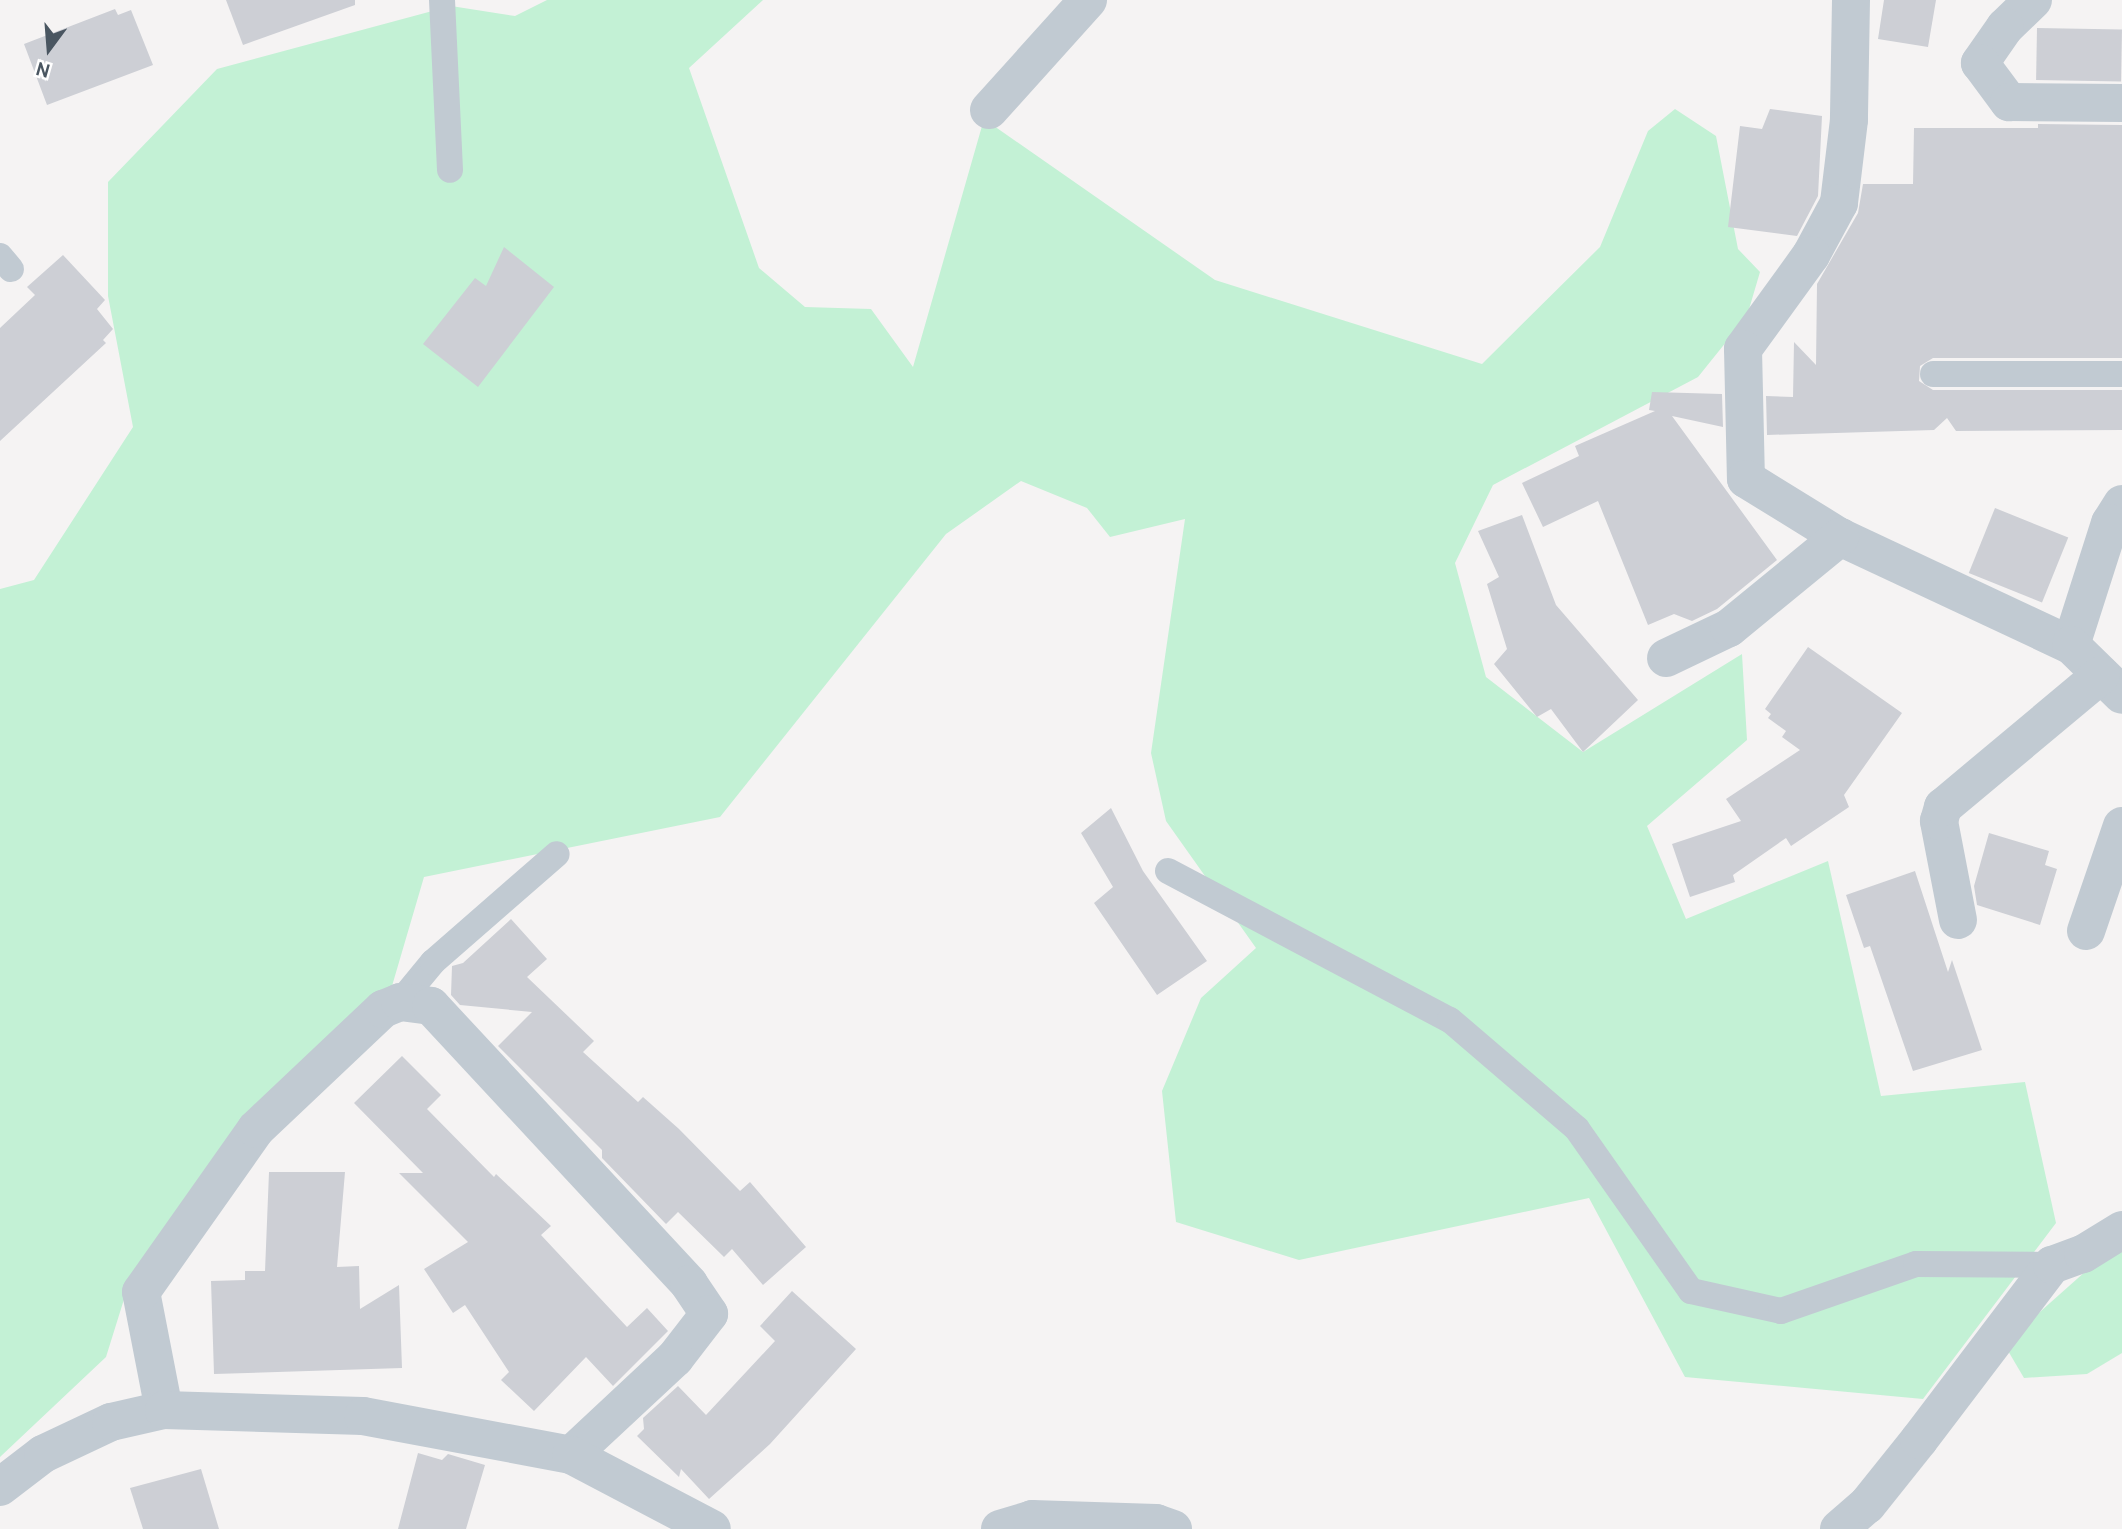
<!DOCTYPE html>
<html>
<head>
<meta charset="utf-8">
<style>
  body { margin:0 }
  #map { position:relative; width:2122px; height:1529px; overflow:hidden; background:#f5f3f3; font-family:Cabin,sans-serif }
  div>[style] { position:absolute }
  .green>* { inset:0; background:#c3f1d5 }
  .building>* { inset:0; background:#cdcfd5; transform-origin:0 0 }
  .lane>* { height:26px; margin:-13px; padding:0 13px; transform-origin:13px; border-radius:13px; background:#c1cad2 }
  .street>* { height:38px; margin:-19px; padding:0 19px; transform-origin:19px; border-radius:19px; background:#c1cad2 }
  span { translate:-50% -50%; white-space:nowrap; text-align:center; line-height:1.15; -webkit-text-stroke:5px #fff; paint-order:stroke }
  .north { position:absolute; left:14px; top:14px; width:70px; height:70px; -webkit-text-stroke:5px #fff; paint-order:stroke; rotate:196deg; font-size:19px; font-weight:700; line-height:28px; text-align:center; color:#4a5661 }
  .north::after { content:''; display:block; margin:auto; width:24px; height:32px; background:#4a5661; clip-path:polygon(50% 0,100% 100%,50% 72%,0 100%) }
</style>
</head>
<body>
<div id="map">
  <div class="green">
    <div style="clip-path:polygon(547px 0,763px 0,689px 68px,759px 268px,805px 307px,871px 309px,913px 367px,984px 119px,1215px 280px,1482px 364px,1600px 247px,1648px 131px,1675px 109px,1716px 136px,1738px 249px,1760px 272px,1747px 316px,1698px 377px,1493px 485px,1455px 563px,1486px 677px,1583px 752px,1742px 654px,1747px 740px,1647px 826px,1686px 919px,1828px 861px,1881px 1096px,2025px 1082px,2056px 1223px,1923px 1399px,1685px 1377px,1589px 1198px,1299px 1260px,1176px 1222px,1162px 1091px,1201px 998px,1256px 948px,1166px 821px,1151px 753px,1185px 519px,1110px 537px,1087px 508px,1021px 481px,946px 534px,720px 817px,424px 877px,392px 986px,130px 1280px,106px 1357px,0 1457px,0 589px,34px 580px,133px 427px,108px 296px,108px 182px,217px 69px,451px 6px,515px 16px)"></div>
    <div style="clip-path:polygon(2122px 1246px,2122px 1353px,2087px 1374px,2024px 1378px,2004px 1344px,2096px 1262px)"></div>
  </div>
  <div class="building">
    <div style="clip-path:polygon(226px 0,355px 0,355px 5px,243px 45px)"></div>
    <div style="clip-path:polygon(1884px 0,1936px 0,1928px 47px,1878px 39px)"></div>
    <div style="clip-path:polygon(115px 9px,118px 15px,131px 10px,153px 65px,47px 105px,24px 44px)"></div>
    <div style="left:2037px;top:28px;width:85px;height:52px;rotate:1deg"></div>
    <div style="clip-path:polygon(1770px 109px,1822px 116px,1818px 196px,1797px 236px,1728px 227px,1740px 126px,1762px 129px)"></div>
    <div style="clip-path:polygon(2038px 124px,2122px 125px,2122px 358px,1933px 358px,1920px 366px,1919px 381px,1933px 390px,2122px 390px,2122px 430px,1956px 431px,1947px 418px,1934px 430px,1767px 435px,1766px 396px,1793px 397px,1794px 342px,1816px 365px,1817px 284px,1858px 213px,1863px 184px,1913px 184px,1914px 128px,2038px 128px)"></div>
    <div style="clip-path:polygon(504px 247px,554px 287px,478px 387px,423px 344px,475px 278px,486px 286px)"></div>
    <div style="clip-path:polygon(63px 255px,105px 300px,97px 309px,113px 329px,103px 340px,106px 343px,0 441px,0 328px,35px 295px,27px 287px)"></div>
    <div style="clip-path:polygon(1652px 392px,1722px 394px,1723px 427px,1672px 416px,1777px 560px,1717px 609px,1692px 621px,1674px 614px,1648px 625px,1598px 501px,1543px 527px,1522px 483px,1579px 456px,1575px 446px,1655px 411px,1649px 410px)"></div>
    <div style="left:1995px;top:508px;width:79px;height:70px;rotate:22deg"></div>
    <div style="clip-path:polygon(1522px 515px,1556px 605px,1638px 700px,1583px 752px,1551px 709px,1537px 717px,1494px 664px,1507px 649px,1487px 584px,1499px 577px,1478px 531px)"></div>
    <div style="clip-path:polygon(1808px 647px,1902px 713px,1844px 795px,1849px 807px,1791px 846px,1786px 838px,1733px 875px,1735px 882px,1690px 897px,1672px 844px,1741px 821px,1726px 799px,1800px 750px,1782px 737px,1786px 731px,1768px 718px,1771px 714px,1765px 709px)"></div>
    <div style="clip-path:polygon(1111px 808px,1143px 871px,1207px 961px,1157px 995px,1094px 903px,1113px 887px,1081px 833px)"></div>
    <div style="clip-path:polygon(1989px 833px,2049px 851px,2045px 865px,2057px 869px,2040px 925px,1977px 905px,1974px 886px)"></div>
    <div style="clip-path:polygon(1915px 871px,1948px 972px,1952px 960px,1982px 1050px,1913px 1071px,1870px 946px,1864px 948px,1846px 895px)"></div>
    <div style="clip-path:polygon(511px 919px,547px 959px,527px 977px,594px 1041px,583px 1052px,638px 1102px,643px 1097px,679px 1129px,740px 1191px,750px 1182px,806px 1247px,763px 1285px,732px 1249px,724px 1257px,678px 1212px,666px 1224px,602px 1158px,602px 1150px,498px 1046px,532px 1012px,460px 1005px,451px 995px,452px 966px,463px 963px)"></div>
    <div style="clip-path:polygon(402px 1056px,441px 1095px,427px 1109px,494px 1177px,496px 1174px,551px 1226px,541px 1235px,627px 1327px,647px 1308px,668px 1331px,613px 1386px,586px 1357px,534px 1411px,501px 1380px,509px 1372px,465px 1305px,453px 1313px,424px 1269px,468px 1242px,399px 1173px,423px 1173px,354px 1103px)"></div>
    <div style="clip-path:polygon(269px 1172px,345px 1172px,337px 1267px,359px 1266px,360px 1309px,399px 1285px,402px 1368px,214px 1374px,211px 1281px,245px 1280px,245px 1271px,265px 1271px)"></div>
    <div style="clip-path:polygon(792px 1291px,856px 1349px,770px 1444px,709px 1499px,681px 1469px,679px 1477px,637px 1436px,644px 1429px,643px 1418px,678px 1386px,706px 1415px,775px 1341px,760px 1326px)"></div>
    <div style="clip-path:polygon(418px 1453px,442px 1460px,448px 1454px,485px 1465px,466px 1529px,398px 1529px)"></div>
    <div style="clip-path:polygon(201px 1469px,219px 1529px,143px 1529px,130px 1488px)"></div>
  </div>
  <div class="lane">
    <div style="left:442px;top:0;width:170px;rotate:87.3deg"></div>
    <div style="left:0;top:256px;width:17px;rotate:50deg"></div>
    <div style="left:1933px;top:374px;width:189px"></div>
    <div style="left:1168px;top:871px;width:319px;rotate:27.9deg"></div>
    <div style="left:1450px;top:1020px;width:167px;rotate:40.6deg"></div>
    <div style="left:1577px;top:1129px;width:198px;rotate:54.9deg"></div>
    <div style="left:1691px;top:1291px;width:92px;rotate:12.5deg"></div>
    <div style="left:1781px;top:1311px;width:143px;rotate:-19.2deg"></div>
    <div style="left:1916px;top:1264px;width:136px;rotate:0.4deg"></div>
    <div style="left:400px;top:1002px;width:52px;rotate:-50.5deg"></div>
    <div style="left:433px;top:962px;width:164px;rotate:-41.1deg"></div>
  </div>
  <div class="street">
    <div style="left:1851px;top:0;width:120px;rotate:91deg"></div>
    <div style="left:1849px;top:120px;width:84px;rotate:96.9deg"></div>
    <div style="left:1839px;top:203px;width:59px;rotate:118.3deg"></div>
    <div style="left:1811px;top:255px;width:116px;rotate:125.9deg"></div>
    <div style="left:1743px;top:349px;width:130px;rotate:88.7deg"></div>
    <div style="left:1746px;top:479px;width:110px;rotate:31.7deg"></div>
    <div style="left:1840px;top:537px;width:255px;rotate:25.1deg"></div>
    <div style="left:2033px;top:0;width:39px;rotate:136deg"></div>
    <div style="left:2005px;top:27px;width:44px;rotate:124.8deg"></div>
    <div style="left:1980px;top:63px;width:49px;rotate:53.4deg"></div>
    <div style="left:2009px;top:102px;width:113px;rotate:0.5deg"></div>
    <div style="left:989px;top:110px;width:148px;rotate:-48deg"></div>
    <div style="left:2122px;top:504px;width:22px;rotate:122deg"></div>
    <div style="left:2110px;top:523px;width:128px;rotate:107.7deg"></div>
    <div style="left:2071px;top:645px;width:71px;rotate:44.4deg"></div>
    <div style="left:1666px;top:658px;width:70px;rotate:-25.5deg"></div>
    <div style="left:1729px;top:628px;width:144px;rotate:-39.3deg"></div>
    <div style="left:1958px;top:920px;width:101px;rotate:-100.9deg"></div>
    <div style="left:1939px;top:821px;width:15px;rotate:-74deg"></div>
    <div style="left:1943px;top:807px;width:206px;rotate:-39.9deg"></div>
    <div style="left:2086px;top:931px;width:111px;rotate:-71.1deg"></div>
    <div style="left:164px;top:1410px;width:120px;rotate:-101deg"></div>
    <div style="left:141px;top:1292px;width:199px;rotate:-54.8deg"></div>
    <div style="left:256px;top:1129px;width:175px;rotate:-43.4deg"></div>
    <div style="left:383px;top:1009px;width:18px;rotate:-22deg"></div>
    <div style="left:400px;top:1002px;width:31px;rotate:7deg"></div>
    <div style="left:431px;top:1006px;width:379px;rotate:47.1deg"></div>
    <div style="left:689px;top:1284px;width:36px;rotate:56deg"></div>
    <div style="left:709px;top:1314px;width:56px;rotate:127.7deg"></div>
    <div style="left:675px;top:1358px;width:142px;rotate:137deg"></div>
    <div style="left:0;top:1487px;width:54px;rotate:-37.5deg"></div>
    <div style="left:43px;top:1454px;width:75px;rotate:-25.2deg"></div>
    <div style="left:111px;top:1422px;width:54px;rotate:-12.8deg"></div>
    <div style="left:164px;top:1410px;width:199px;rotate:1.7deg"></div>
    <div style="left:363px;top:1416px;width:212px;rotate:10.6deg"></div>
    <div style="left:571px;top:1455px;width:159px;rotate:27.7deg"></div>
    <div style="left:1000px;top:1529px;width:34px;rotate:-17deg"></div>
    <div style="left:1032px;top:1519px;width:124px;rotate:1.8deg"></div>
    <div style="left:1156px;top:1523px;width:18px;rotate:19deg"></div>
    <div style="left:1839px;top:1529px;width:37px;rotate:-41deg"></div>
    <div style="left:1867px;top:1505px;width:83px;rotate:-51.3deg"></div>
    <div style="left:1919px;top:1440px;width:220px;rotate:-52.8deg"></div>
    <div style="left:2052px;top:1265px;width:33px;rotate:-20deg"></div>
    <div style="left:2083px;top:1254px;width:46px;rotate:-31.6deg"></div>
  </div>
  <div class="north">N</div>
</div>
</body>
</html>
